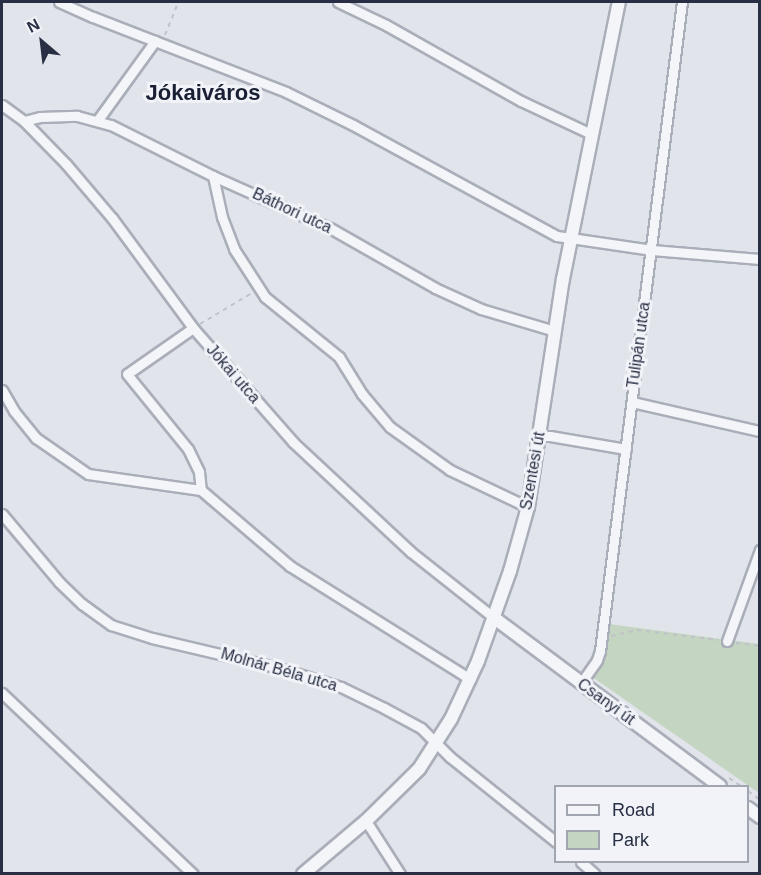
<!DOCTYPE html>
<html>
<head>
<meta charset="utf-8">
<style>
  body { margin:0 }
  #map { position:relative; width:761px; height:875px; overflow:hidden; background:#e1e4eb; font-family:Helvetica,sans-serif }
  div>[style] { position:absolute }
  .green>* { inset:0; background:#c4d5c1 }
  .path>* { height:2px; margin-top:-1px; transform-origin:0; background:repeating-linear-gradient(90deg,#bfc2c9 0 4.5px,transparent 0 9px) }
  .roads { filter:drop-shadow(2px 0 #aaaeb9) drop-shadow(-2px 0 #aaaeb9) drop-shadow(0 2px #aaaeb9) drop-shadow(0 -2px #aaaeb9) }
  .minor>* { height:9px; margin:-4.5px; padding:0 4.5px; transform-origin:4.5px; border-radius:4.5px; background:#f4f5f8 }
  .tertiary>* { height:12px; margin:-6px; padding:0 6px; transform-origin:6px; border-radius:6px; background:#f4f5f8 }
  span { translate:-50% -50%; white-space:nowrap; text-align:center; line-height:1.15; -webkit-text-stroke:6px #f1f3f8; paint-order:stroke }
  .street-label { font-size:16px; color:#282f44 }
  .district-label { font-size:22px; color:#1a2034; font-weight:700 }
  .frame { position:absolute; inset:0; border:3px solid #282f44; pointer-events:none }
  .legend { position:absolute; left:554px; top:785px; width:195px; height:78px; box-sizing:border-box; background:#f1f3f8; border:2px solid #a1a5b0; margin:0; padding:8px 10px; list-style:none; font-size:18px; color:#282f44 }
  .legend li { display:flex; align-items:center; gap:12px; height:30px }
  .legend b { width:30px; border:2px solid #a1a5b0 }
  .north { position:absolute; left:12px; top:12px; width:60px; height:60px; -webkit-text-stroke:4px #f1f3f8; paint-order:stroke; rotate:332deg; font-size:16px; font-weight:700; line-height:24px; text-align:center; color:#282f44 }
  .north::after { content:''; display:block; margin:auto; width:21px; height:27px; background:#282f44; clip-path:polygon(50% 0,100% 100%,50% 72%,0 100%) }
</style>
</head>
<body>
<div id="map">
  <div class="green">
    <div style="clip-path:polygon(601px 623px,759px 644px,759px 793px,585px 672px,595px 659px)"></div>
  </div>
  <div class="path">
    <div style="left:165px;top:35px;width:35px;rotate:-68deg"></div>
    <div style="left:200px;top:324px;width:61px;rotate:-30.8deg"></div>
    <div style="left:611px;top:636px;width:27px;rotate:-13deg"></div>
    <div style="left:637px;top:630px;width:82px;rotate:7deg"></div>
    <div style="left:736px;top:643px;width:24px;rotate:7deg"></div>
    <div style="left:729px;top:778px;width:14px;rotate:34deg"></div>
    <div style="left:748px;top:791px;width:15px;rotate:37deg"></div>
  </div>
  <div class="roads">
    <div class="minor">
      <div style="left:59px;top:2px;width:37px;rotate:24deg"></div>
      <div style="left:93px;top:17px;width:207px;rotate:21.2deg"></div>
      <div style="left:286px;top:92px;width:75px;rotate:26.2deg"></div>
      <div style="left:353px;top:125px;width:232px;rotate:28.6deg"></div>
      <div style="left:557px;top:236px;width:96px;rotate:8.4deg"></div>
      <div style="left:652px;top:250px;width:108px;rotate:4.8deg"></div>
      <div style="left:338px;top:2px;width:53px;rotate:25.6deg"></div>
      <div style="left:386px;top:25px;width:155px;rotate:29.4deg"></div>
      <div style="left:521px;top:101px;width:77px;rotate:25.2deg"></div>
      <div style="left:2px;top:105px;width:27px;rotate:36deg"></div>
      <div style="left:24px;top:121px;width:60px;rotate:45.7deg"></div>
      <div style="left:66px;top:164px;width:71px;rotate:49.6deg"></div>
      <div style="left:112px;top:218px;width:137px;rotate:53.6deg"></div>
      <div style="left:193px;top:328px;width:152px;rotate:48.7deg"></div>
      <div style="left:293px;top:442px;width:161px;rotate:43deg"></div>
      <div style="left:411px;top:552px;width:105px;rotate:38.4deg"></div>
      <div style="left:24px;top:121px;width:16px;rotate:-14deg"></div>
      <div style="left:40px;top:117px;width:37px;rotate:-2deg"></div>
      <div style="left:77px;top:116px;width:35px;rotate:15deg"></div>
      <div style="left:111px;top:125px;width:114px;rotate:26.6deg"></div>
      <div style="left:213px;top:176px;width:128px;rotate:24deg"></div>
      <div style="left:330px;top:228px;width:121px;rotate:29.7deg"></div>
      <div style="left:435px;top:288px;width:51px;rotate:24.5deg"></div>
      <div style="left:481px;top:309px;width:77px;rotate:16.6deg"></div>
      <div style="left:97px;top:121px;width:99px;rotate:-54.1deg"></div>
      <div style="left:213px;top:176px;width:42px;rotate:77.6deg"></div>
      <div style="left:222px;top:217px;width:34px;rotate:69deg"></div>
      <div style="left:234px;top:249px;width:57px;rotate:57.1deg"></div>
      <div style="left:265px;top:297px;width:95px;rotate:39deg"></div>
      <div style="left:339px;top:357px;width:44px;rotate:58.1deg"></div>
      <div style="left:362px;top:394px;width:43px;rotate:49.7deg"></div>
      <div style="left:390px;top:427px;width:74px;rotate:35.6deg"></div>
      <div style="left:450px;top:470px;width:86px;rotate:25.4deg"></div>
      <div style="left:193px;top:328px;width:80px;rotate:145.1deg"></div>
      <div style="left:127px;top:374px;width:97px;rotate:50.9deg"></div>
      <div style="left:188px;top:449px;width:25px;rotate:64deg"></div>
      <div style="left:199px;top:472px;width:18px;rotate:84deg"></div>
      <div style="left:2px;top:390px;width:24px;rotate:60deg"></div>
      <div style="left:14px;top:411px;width:35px;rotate:51deg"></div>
      <div style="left:36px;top:438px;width:63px;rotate:34.7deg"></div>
      <div style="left:88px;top:474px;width:114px;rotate:8.1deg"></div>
      <div style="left:201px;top:490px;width:117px;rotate:40.5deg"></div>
      <div style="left:290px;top:566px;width:213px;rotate:32.1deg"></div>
      <div style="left:632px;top:402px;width:131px;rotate:12.8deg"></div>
      <div style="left:540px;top:436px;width:10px"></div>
      <div style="left:550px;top:436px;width:77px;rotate:9.7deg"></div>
      <div style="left:2px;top:514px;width:89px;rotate:50deg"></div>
      <div style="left:59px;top:582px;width:32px;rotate:44deg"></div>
      <div style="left:82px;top:604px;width:36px;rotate:36deg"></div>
      <div style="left:111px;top:625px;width:43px;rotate:17.6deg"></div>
      <div style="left:152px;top:638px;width:130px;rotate:13.3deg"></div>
      <div style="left:279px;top:668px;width:65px;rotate:17deg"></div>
      <div style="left:341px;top:687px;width:48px;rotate:26deg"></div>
      <div style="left:384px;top:708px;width:42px;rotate:28.4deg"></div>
      <div style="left:421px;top:728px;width:41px;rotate:45deg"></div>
      <div style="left:450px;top:757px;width:136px;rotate:38.7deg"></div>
      <div style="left:727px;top:641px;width:97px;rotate:-70.1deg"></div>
      <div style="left:581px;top:683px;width:28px;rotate:-55deg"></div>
      <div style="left:597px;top:660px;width:9px;rotate:-72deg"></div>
      <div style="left:600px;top:651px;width:654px;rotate:-82.8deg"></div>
      <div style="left:2px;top:693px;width:263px;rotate:43.5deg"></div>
      <div style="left:366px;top:821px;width:63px;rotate:57.3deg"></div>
      <div style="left:581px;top:862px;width:18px;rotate:41deg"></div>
    </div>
    <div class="tertiary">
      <div style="left:493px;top:617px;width:283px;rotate:36.7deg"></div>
      <div style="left:748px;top:808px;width:15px;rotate:37deg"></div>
      <div style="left:303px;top:874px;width:82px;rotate:-40.1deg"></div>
      <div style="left:366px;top:821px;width:74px;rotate:-44.5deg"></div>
      <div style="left:419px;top:769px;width:59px;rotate:-57.4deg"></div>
      <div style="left:451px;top:719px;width:64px;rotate:-65deg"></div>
      <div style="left:478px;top:661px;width:96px;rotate:-70.4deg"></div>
      <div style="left:510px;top:571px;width:66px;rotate:-74.3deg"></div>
      <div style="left:528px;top:507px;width:231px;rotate:-81.3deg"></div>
      <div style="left:563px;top:279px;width:283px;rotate:-78.6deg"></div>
    </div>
  </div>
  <div class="street-label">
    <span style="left:292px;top:211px;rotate:25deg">Báthori utca</span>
    <span style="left:639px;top:345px;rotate:-82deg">Tulipán utca</span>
    <span style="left:233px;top:374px;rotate:49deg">Jókai utca</span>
    <span style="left:533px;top:471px;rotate:-80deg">Szentesi út</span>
    <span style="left:279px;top:670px;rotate:16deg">Molnár Béla utca</span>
    <span style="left:606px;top:702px;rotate:36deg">Csanyi út</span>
  </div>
  <div class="district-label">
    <span style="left:203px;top:93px">Jókaiváros</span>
  </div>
  <div class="frame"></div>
  <ul class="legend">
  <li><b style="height:8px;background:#f4f5f8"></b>Road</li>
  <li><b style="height:16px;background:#c4d5c1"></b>Park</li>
  </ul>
  <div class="north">N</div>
</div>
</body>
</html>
